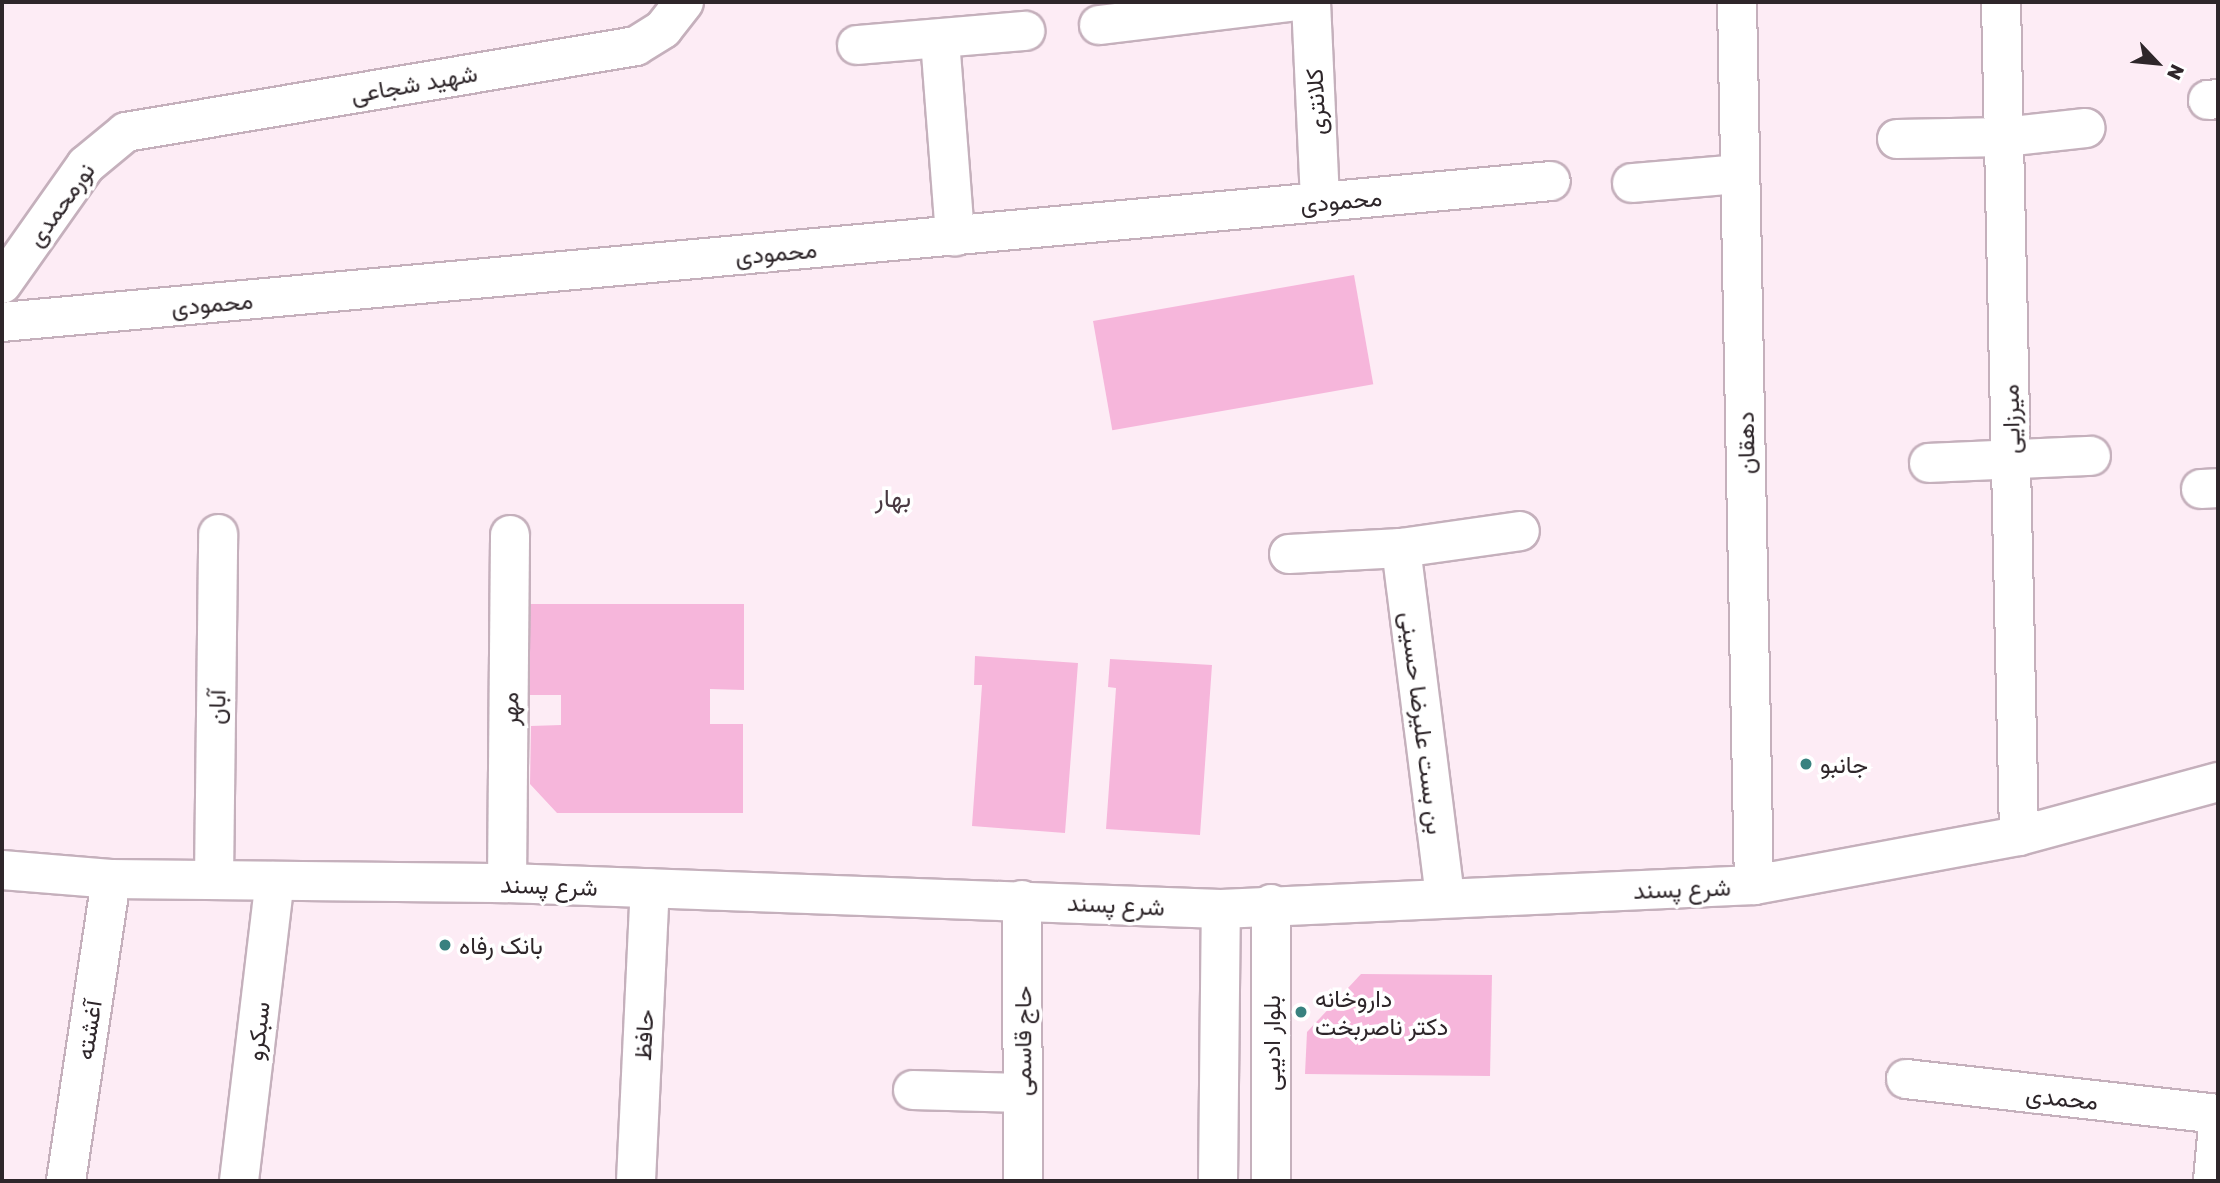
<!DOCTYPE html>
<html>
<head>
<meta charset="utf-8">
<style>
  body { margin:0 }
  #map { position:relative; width:2220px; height:1183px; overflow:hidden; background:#fdecf5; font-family:"Golos Text",Vazirmatn,sans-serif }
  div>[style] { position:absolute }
  .building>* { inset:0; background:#f6b6db; transform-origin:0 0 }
  .roads { filter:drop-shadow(2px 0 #c5b0bc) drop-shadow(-2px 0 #c5b0bc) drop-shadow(0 2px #c5b0bc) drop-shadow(0 -2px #c5b0bc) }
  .minor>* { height:38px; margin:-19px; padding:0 19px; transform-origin:19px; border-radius:19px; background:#fff }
  .major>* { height:38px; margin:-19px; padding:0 19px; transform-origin:19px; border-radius:19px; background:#fff }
  .dots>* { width:19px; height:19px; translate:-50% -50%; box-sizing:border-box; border:4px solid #fff; border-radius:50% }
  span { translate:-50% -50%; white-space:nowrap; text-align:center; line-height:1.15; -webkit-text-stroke:7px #fff; paint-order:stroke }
  .street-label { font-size:24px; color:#2e262a }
  .poi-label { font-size:24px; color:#2e262a }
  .left { translate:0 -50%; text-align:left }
  .neighbourhood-label { font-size:26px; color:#493942 }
  .frame { position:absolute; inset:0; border:4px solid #2e262a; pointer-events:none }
  .north { position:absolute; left:2122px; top:28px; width:70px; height:70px; -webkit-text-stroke:5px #fff; paint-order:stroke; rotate:116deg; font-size:19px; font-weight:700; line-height:28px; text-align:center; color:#2e262a }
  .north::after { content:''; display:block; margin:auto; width:24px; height:32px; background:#2e262a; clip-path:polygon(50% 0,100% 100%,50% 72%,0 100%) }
</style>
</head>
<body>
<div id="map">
  <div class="building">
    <div style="left:1354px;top:275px;width:111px;height:265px;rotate:80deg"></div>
    <div style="clip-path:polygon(526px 604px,744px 604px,744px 690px,710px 689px,710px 724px,743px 724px,743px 813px,557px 813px,530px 784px,531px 726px,561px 725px,561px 695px,526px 695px)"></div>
    <div style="clip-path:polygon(975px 656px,1078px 663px,1065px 833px,972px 826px,982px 685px,974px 685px)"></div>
    <div style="clip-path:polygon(1110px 659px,1212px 665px,1200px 835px,1106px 829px,1116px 688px,1108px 687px)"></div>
    <div style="clip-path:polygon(1361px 974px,1492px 975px,1490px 1076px,1305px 1074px,1307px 1032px)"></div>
  </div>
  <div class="roads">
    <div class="minor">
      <div style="left:1311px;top:2px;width:200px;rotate:87.4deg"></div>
      <div style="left:1737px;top:2px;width:883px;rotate:88.9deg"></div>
      <div style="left:2001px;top:2px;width:834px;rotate:88.76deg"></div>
      <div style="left:1099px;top:25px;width:192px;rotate:-6.9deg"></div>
      <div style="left:940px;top:40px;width:197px;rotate:85.6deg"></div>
      <div style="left:857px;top:45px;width:169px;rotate:-4.8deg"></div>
      <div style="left:2208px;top:100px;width:10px;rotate:-6deg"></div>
      <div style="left:1897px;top:139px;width:107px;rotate:-1.1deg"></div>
      <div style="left:2004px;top:137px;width:82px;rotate:-6.3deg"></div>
      <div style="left:1632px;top:183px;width:108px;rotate:-4.8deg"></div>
      <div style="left:2px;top:284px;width:146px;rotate:-54.8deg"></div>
      <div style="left:86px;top:165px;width:52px;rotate:-39.5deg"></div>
      <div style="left:126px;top:132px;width:517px;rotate:-9.57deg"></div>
      <div style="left:636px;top:46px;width:32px;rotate:-32deg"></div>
      <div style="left:663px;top:29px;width:34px;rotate:-52deg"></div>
      <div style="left:2px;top:322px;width:1555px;rotate:-5.2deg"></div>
      <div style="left:1929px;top:463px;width:162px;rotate:-2.5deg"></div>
      <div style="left:2201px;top:489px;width:17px;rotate:-3deg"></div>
      <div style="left:1401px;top:548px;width:352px;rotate:82.8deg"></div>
      <div style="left:1289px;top:554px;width:112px;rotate:-3.1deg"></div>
      <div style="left:1401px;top:548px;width:120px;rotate:-8.1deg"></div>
      <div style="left:214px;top:879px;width:345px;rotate:-89.3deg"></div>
      <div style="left:507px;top:883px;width:348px;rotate:-89.5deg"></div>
      <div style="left:1022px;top:900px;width:281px;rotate:89.8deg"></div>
      <div style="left:1906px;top:1079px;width:314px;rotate:6.4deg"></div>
      <div style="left:913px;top:1090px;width:108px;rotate:1.6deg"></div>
      <div style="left:66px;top:1181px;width:305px;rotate:-81.5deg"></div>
      <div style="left:239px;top:1181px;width:302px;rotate:-83.2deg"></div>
      <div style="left:636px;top:1181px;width:293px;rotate:-87.3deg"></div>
      <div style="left:2213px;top:1181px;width:55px;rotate:-84.8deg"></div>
    </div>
    <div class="major">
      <div style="left:2px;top:870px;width:109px;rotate:4.7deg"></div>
      <div style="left:111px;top:879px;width:396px;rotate:0.6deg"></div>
      <div style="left:507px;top:883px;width:714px;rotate:2.09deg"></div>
      <div style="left:1221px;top:909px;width:534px;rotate:-2.58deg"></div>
      <div style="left:1754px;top:885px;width:269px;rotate:-10.5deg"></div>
      <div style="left:2019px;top:836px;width:206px;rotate:-15.2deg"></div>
      <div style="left:1218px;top:1181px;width:272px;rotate:-89.4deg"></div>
      <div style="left:1271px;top:1181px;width:277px;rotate:-90deg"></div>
    </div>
  </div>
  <div class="dots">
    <div style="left:1806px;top:764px;background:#38817f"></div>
    <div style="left:445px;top:945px;background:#38817f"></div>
    <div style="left:1301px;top:1012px;background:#38817f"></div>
  </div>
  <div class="street-label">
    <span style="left:414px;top:83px;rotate:-10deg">شهید شجاعی</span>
    <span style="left:1315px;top:102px;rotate:-93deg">کلانتری</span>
    <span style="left:1341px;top:200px;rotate:-5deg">محمودی</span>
    <span style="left:60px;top:204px;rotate:-54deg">نورمحمدی</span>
    <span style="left:776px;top:252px;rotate:-5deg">محمودی</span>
    <span style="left:212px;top:303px;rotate:-5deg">محمودی</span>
    <span style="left:2010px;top:419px;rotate:-91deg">میرزایی</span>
    <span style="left:1745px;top:443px;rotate:-91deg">دهقان</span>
    <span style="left:216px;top:707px;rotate:-89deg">آبان</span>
    <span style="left:509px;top:709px;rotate:-90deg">مهر</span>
    <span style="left:1423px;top:723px;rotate:83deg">بن بست علیرضا حسینی</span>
    <span style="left:549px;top:885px;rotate:2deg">شرع پسند</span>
    <span style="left:1682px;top:888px;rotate:-2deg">شرع پسند</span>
    <span style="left:1116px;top:904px;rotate:3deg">شرع پسند</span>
    <span style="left:88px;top:1030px;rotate:-81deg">آغشته</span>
    <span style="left:257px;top:1031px;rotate:-83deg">سبکرو</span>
    <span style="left:643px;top:1035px;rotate:-87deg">حافظ</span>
    <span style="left:1022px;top:1041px;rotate:-90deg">حاج قاسمی</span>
    <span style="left:1271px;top:1043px;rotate:-90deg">بلوار ادیبی</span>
    <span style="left:2062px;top:1097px;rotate:6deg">محمدی</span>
  </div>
  <div class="poi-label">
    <span class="left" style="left:1820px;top:764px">جانبو</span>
    <span class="left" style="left:459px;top:945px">بانک رفاه</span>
    <span class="left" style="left:1315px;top:1012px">داروخانه<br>دکتر ناصربخت</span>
  </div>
  <div class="neighbourhood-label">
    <span style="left:893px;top:498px">بهار</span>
  </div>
  <div class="frame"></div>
  <div class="north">N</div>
</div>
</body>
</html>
